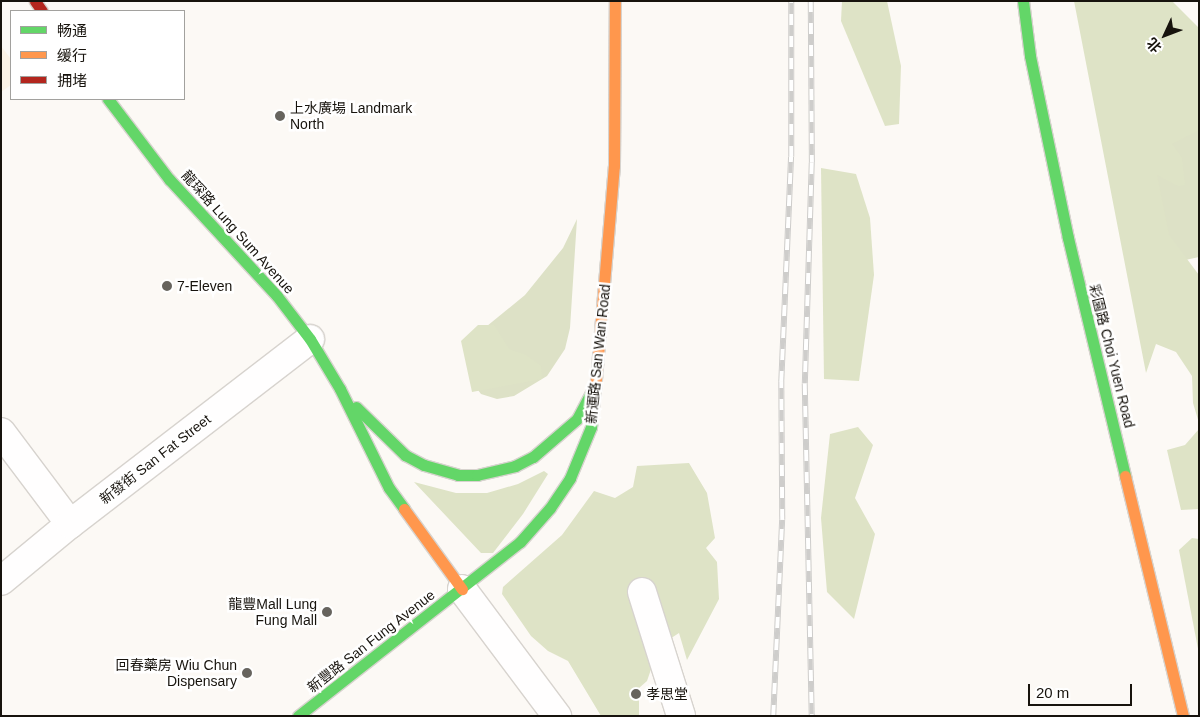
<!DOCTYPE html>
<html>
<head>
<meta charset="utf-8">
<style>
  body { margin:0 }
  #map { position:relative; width:1200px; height:717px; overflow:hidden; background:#fcf9f5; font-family:Helvetica,"Noto Sans SC",sans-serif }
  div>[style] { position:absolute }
  .built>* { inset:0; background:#fcf3e6 }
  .green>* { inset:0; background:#dde1c6 }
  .forest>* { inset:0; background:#dee3c6 }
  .roads { filter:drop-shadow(1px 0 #d7d3ce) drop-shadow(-1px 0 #d7d3ce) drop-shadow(0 1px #d7d3ce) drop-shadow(0 -1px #d7d3ce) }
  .street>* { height:28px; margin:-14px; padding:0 14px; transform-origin:14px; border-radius:14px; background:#fffefe }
  .fast>* { height:11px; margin:-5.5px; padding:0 5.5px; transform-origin:5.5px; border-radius:5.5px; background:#63d668 }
  .slow>* { height:11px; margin:-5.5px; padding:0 5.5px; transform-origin:5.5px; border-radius:5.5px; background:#ff974d }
  .jam>* { height:11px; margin:-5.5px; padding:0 5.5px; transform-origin:5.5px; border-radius:5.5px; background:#b3261e }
  .rail>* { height:5.5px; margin-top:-2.75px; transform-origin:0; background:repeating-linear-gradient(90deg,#fff 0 11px,#cecdcb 0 22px); box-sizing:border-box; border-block:1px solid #cecdcb }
  .dots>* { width:14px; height:14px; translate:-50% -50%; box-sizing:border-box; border:2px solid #fff; border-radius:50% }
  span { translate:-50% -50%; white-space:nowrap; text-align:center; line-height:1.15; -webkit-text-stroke:5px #fff; paint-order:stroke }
  .poi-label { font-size:14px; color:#17130d }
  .left { translate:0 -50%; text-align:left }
  .right { translate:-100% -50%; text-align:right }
  .street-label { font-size:14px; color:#17130d }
  .frame { position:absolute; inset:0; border:2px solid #17130d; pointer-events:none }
  .legend { position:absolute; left:10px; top:10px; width:175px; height:90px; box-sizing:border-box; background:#fff; border:1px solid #a2a19e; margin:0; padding:6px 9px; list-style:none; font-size:15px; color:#17130d }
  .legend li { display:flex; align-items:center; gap:10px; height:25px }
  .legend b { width:25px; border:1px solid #a2a19e }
  .north { position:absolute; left:1140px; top:10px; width:50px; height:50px; -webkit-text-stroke:4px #fff; paint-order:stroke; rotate:227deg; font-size:14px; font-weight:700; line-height:20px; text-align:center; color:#17130d }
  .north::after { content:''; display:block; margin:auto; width:18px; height:22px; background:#17130d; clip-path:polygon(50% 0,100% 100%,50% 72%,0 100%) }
  .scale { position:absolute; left:1028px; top:684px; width:104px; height:22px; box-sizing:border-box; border:2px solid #17130d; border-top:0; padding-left:6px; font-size:15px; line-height:18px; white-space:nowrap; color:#17130d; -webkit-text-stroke:4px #fff; paint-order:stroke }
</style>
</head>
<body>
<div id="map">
  <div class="built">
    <div style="clip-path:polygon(1px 46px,11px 59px,11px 85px,1px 92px)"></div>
  </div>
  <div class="green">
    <div style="clip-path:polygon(1199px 123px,1199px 257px,1163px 265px,1135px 136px)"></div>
    <div style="clip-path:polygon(577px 219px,570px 328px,565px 349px,547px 376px,514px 396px,497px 399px,481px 394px,472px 382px,465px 351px,476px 335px,525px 295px,563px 248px)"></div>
  </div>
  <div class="forest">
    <div style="clip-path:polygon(842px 1px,887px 1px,901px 66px,899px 124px,885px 126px,841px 21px)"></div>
    <div style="clip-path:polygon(1074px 1px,1172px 1px,1199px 28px,1199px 130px,1172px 144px,1182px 158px,1185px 185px,1178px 186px,1157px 175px,1169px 235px,1199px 275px,1199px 423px,1193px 403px,1192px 376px,1176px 352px,1156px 344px,1146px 373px)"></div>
    <div style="clip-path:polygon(821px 168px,856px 174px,870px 218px,874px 275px,859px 381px,824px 379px)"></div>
    <div style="clip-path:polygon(478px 325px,494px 325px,509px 349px,526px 355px,541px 366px,542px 379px,472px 392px,461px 341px)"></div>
    <div style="clip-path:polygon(858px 427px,873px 445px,855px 498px,875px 534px,854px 619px,827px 592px,821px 518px,830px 434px)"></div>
    <div style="clip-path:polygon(1199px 429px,1199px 509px,1181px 510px,1167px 450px,1185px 445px)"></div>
    <div style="clip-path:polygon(689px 463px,707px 493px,715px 538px,706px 548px,717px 562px,719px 599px,687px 660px,679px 633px,659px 646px,647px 681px,639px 688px,639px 716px,601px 716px,568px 661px,548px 651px,531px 636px,502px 594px,503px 587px,562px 535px,594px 491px,615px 498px,633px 487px,637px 466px)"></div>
    <div style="clip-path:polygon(544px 471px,548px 474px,523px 514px,493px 553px,481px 553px,414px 482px,456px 493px,487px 493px,518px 484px)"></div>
    <div style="clip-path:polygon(1192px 538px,1199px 539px,1199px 654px,1179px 550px)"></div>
  </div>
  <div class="roads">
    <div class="street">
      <div style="left:1px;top:432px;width:115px;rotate:53.1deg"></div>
      <div style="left:1px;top:581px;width:89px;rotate:-39.6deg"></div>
      <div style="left:70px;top:524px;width:303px;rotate:-37.6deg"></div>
      <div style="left:462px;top:589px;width:159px;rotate:53.2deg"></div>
      <div style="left:642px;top:592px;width:130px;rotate:72.5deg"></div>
    </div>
    <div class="fast">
      <div style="left:1023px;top:1px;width:55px;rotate:82.7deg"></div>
      <div style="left:1030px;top:56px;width:186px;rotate:78.2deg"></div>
      <div style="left:1068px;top:238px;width:245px;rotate:76.5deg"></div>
      <div style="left:108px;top:99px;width:101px;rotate:52.7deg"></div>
      <div style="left:169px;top:179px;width:159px;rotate:47.3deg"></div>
      <div style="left:277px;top:296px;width:54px;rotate:52.5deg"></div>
      <div style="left:310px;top:339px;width:58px;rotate:59deg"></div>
      <div style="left:340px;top:389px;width:110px;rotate:63.7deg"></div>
      <div style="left:389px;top:488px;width:26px;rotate:54deg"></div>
      <div style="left:356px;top:407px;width:69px;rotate:44.4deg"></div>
      <div style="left:405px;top:455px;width:21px;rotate:28deg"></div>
      <div style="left:424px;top:465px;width:35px;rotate:16deg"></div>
      <div style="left:458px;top:475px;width:19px"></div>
      <div style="left:477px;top:475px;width:39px;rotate:-13deg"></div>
      <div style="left:515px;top:466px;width:20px;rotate:-27deg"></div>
      <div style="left:533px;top:457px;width:58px;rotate:-40.8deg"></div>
      <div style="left:577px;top:419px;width:30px;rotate:-62deg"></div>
      <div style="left:298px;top:716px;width:282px;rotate:-38.1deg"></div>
      <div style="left:520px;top:542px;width:45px;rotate:-48.6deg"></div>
      <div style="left:550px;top:508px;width:36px;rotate:-56deg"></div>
      <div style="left:570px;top:478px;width:55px;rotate:-67.6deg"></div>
      <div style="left:591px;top:427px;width:36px;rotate:-84deg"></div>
    </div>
    <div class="slow">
      <div style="left:595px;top:391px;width:226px;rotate:-85.2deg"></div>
      <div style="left:614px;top:166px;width:165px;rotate:-89.7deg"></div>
      <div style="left:1125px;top:476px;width:247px;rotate:76.4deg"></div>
      <div style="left:404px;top:509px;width:99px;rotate:54.1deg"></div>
    </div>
    <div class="jam">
      <div style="left:35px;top:1px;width:12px;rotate:55deg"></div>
    </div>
  </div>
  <div class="rail">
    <div style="left:811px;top:1px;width:162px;rotate:89.6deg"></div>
    <div style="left:812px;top:163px;width:221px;rotate:91.8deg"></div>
    <div style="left:805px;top:384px;width:332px;rotate:88.8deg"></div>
    <div style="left:773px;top:716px;width:196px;rotate:-87.4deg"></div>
    <div style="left:782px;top:520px;width:138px;rotate:-90.4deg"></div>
    <div style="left:781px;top:382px;width:225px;rotate:-87.5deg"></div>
    <div style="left:791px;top:157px;width:156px;rotate:-90deg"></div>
  </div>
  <div class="dots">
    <div style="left:280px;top:116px;background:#67645e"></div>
    <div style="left:167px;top:286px;background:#67645e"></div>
    <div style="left:327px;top:612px;background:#67645e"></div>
    <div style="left:247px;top:673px;background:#67645e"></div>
    <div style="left:636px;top:694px;background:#67645e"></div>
  </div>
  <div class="poi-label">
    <span class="left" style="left:290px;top:116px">上水廣場 Landmark<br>North</span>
    <span class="left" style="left:177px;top:286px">7-Eleven</span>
    <span class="right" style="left:317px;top:612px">龍豐Mall Lung<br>Fung Mall</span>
    <span class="right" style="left:237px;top:673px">回春藥房 Wiu Chun<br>Dispensary</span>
    <span class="left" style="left:646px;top:694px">孝思堂</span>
  </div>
  <div class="street-label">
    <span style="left:238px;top:232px;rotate:48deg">龍琛路 Lung Sum Avenue</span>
    <span style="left:598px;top:354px;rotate:-84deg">新運路 San Wan Road</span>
    <span style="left:1112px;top:356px;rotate:76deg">彩園路 Choi Yuen Road</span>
    <span style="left:155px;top:459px;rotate:-38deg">新發街 San Fat Street</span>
    <span style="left:371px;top:641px;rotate:-38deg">新豐路 San Fung Avenue</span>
  </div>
  <div class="frame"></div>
  <ul class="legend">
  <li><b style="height:6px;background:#63d668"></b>畅通</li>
  <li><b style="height:6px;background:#ff974d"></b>缓行</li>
  <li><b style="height:6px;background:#b3261e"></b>拥堵</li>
  </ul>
  <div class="north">北</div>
  <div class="scale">20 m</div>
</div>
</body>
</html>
